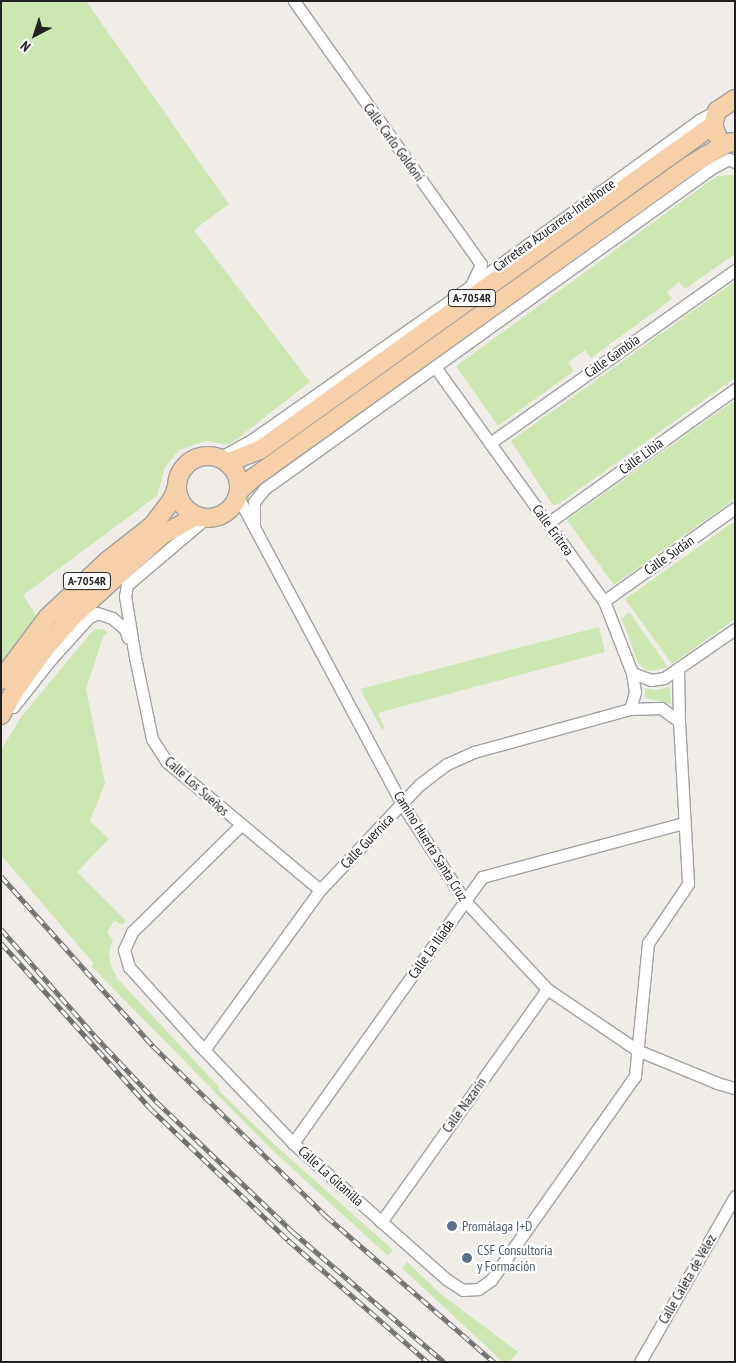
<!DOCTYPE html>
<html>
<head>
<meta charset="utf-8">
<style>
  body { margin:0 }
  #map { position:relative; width:736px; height:1363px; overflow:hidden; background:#f0ede8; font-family:"PT Sans Narrow",sans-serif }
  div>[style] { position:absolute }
  .grass>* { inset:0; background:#cee6b2 }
  .roads { filter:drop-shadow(1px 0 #a2a2a2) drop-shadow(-1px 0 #a2a2a2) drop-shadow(0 1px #a2a2a2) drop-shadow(0 -1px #a2a2a2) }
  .street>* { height:11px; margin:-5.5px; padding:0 5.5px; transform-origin:5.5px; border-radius:5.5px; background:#fff }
  .primary>* { height:18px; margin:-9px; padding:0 9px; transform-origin:9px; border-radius:9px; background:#f5d0a8 }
  .primary>.ring { margin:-9px; padding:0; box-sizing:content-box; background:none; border:18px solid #f5d0a8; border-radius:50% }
  .rail>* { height:5px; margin-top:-2.5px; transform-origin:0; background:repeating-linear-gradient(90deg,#fff 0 9px,#6f6f6f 0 18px); box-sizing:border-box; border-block:1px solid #6f6f6f }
  .dots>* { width:14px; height:14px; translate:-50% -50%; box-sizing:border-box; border:2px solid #fff; border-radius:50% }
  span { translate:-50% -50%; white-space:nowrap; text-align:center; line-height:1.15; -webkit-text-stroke:4.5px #fff; paint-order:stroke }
  .shield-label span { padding:1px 4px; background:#fff; border:1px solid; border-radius:4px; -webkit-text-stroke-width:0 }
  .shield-label { font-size:12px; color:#212121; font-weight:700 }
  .street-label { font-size:14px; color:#212121 }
  .service-label { font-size:14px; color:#4e5e75 }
  .left { translate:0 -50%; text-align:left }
  .frame { position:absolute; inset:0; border:2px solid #212121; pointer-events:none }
  .north { position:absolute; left:10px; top:10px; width:50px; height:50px; -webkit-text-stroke:4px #fff; paint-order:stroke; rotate:220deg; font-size:14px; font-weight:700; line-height:20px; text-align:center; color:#212121 }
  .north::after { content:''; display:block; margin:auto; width:18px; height:22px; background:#212121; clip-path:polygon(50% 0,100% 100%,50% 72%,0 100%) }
</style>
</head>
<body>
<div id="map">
  <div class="grass">
    <div style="clip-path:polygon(1px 1px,86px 1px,229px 204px,194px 230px,310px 382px,229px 445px,206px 441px,179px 450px,165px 467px,157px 496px,23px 595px,37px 617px,1px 663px)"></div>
    <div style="clip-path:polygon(732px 175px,735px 176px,735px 254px,685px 289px,679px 282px,667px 292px,672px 299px,591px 358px,585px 350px,568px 362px,574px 371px,498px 426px,456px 366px,717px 176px)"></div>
    <div style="clip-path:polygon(735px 281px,735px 378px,563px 501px,556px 505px,552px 504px,511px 441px)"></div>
    <div style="clip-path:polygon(735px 400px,735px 499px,614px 585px,567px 520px)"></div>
    <div style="clip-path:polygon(735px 521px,735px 619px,672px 664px,625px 599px)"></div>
    <div style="clip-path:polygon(627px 613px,630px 613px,668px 667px,653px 671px,646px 670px,638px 663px,622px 619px)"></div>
    <div style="clip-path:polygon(599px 627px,605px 652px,381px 712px,378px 714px,385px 728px,382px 730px,360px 689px)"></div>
    <div style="clip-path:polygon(96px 629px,105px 630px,108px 633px,103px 637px,86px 689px,105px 783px,90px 821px,109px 839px,77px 872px,126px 921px,122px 925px,114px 921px,107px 932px,113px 940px,109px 952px,111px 966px,117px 978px,219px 1087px,219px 1091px,275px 1145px,393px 1250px,388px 1256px,272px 1150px,91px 966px,94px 964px,1px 855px,1px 750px,21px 717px,90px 634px)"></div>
    <div style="clip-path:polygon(670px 687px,671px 704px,645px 698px,645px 688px,656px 690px)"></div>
    <div style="clip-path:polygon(407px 1262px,442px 1295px,518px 1352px,509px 1362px,503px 1362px,402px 1268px)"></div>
  </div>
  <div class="roads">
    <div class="street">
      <div style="left:294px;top:1px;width:323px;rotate:54.6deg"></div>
      <div style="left:481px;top:264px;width:21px;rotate:115deg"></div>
      <div style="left:435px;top:367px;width:289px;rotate:54.2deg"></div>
      <div style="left:604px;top:601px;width:77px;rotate:68.7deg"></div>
      <div style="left:632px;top:673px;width:19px;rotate:81deg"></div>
      <div style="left:635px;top:692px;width:18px;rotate:106deg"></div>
      <div style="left:490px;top:443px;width:300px;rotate:-35.2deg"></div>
      <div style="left:219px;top:458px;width:39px;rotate:-29deg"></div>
      <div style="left:253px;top:439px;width:268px;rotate:-35.1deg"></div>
      <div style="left:472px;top:285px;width:281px;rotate:-36deg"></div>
      <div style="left:699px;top:120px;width:20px;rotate:-27deg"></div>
      <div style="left:238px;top:497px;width:348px;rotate:61.9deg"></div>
      <div style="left:402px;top:804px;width:116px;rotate:57deg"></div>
      <div style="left:465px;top:901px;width:120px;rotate:47deg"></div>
      <div style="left:547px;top:989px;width:109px;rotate:34.1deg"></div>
      <div style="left:637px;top:1050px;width:87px;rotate:22.4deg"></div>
      <div style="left:717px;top:1083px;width:19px;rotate:16deg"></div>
      <div style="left:206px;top:518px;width:104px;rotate:139.7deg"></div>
      <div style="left:127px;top:585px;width:11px;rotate:100deg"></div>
      <div style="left:125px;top:596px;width:62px;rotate:80.7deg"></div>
      <div style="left:135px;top:657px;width:84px;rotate:78.3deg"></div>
      <div style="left:152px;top:739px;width:27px;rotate:57deg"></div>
      <div style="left:167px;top:762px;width:199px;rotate:39.9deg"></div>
      <div style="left:548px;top:523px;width:230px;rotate:-35.6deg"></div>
      <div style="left:254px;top:526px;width:24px;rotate:-90deg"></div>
      <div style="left:254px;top:502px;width:16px;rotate:-52deg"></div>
      <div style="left:264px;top:489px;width:551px;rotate:-35.62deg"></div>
      <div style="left:712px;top:168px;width:19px;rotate:-28deg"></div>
      <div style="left:729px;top:159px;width:7px;rotate:27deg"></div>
      <div style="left:604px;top:601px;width:161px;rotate:-35.4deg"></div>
      <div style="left:678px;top:670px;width:51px;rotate:88.9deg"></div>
      <div style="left:632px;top:673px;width:20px;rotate:20deg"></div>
      <div style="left:651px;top:680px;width:13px;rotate:-9deg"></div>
      <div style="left:664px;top:678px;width:86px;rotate:-34.6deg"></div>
      <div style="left:13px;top:707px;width:61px;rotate:-51.6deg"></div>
      <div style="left:51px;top:659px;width:55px;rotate:-47.9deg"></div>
      <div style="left:88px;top:618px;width:10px;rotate:-29deg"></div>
      <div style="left:97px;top:613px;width:16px;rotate:18deg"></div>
      <div style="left:112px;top:618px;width:17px;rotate:40deg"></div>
      <div style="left:125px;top:629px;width:9px;rotate:72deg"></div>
      <div style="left:204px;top:1050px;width:198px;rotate:-54.1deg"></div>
      <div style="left:320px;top:890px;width:144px;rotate:-46.7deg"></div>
      <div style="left:419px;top:785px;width:35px;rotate:-37deg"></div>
      <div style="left:447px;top:764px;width:30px;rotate:-24deg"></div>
      <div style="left:474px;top:752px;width:162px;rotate:-15.4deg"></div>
      <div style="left:630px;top:709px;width:31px;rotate:-2deg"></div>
      <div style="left:661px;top:708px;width:22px;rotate:36deg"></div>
      <div style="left:679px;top:721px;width:163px;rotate:86.8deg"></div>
      <div style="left:688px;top:884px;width:71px;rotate:124.1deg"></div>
      <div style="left:648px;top:943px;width:134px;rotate:95.6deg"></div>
      <div style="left:635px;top:1076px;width:250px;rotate:125.2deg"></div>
      <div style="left:491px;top:1280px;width:16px;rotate:145deg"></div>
      <div style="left:478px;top:1289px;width:15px;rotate:176deg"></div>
      <div style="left:463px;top:1290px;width:20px;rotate:-147deg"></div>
      <div style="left:446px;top:1279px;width:205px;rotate:-138.4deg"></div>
      <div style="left:293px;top:1143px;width:129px;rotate:-133.7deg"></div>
      <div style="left:204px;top:1050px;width:112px;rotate:-132.1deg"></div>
      <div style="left:129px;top:967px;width:18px;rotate:-106deg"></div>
      <div style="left:124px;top:950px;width:20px;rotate:-66deg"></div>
      <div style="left:132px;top:932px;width:153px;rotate:-44.5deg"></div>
      <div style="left:293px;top:1143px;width:326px;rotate:-54.6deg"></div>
      <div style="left:482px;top:877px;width:209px;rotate:-15deg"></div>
      <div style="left:381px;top:1222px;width:286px;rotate:-54.5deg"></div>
      <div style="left:640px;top:1362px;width:191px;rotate:-60.2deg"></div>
    </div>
    <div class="primary">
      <div style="left:717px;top:135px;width:11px;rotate:-112deg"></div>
      <div style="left:713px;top:125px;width:15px;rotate:-74deg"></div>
      <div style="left:717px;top:111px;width:22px;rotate:-34deg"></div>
      <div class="ring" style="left:177px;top:456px;width:44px;height:44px"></div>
      <div style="left:227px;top:463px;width:35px;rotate:-22deg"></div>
      <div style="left:260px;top:450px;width:558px;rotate:-35.66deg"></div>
      <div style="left:239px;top:491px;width:19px;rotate:-43deg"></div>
      <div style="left:253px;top:478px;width:536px;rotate:-35.59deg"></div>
      <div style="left:689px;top:166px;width:44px;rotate:-31.2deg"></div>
      <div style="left:727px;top:143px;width:8px;rotate:-7deg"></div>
      <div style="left:1px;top:680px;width:79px;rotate:-53.3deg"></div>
      <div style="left:48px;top:617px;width:80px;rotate:-43.5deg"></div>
      <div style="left:106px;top:562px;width:60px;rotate:-38.2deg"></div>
      <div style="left:153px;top:525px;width:31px;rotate:-53deg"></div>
      <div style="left:172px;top:500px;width:14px;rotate:-69deg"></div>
      <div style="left:1px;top:715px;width:29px;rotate:-61deg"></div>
      <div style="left:15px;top:690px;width:48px;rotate:-54.3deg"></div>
      <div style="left:43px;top:651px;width:45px;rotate:-49.5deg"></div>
      <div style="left:72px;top:617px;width:122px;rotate:-42.3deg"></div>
      <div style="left:162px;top:535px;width:39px;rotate:-29deg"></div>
    </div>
  </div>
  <div class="rail">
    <div style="left:1px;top:876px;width:228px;rotate:48.2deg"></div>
    <div style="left:153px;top:1046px;width:243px;rotate:44.5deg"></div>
    <div style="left:326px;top:1216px;width:223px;rotate:41deg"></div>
    <div style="left:1px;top:929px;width:141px;rotate:48.7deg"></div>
    <div style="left:94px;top:1035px;width:92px;rotate:46.8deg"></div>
    <div style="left:157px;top:1102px;width:188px;rotate:43.7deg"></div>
    <div style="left:293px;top:1232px;width:199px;rotate:40.7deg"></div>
    <div style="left:1px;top:943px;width:222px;rotate:47.9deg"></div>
    <div style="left:150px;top:1108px;width:191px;rotate:43.7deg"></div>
    <div style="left:288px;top:1240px;width:186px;rotate:41.1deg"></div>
  </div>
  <div class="dots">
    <div style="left:452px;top:1226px;background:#5c6f8a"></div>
    <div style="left:467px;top:1258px;background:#5c6f8a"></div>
  </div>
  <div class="shield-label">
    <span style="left:472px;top:298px">A-7054R</span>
    <span style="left:87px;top:581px">A-7054R</span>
  </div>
  <div class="street-label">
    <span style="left:394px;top:142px;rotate:54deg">Calle Carlo Goldoni</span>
    <span style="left:554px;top:225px;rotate:-36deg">Carretera Azucarera-Intelhorce</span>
    <span style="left:612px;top:356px;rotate:-35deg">Calle Gambia</span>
    <span style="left:641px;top:456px;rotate:-36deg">Calle Libia</span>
    <span style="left:553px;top:530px;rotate:54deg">Calle Eritrea</span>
    <span style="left:669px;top:555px;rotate:-35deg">Calle Sudán</span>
    <span style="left:197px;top:786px;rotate:42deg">Calle Los Sueños</span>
    <span style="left:367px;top:841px;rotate:-46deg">Calle Guernica</span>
    <span style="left:431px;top:846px;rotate:58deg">Camino Huerta Santa Cruz</span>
    <span style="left:431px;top:949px;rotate:-55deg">Calle La Ilíada</span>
    <span style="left:464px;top:1105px;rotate:-54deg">Calle Nazarín</span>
    <span style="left:331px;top:1176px;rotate:42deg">Calle La Gitanilla</span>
    <span style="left:687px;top:1279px;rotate:-60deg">Calle Caleta de Vélez</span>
  </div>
  <div class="service-label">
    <span class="left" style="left:462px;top:1226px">Promálaga I+D</span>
    <span class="left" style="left:477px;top:1258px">CSF Consultoría<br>y Formación</span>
  </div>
  <div class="frame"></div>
  <div class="north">N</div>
</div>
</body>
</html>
